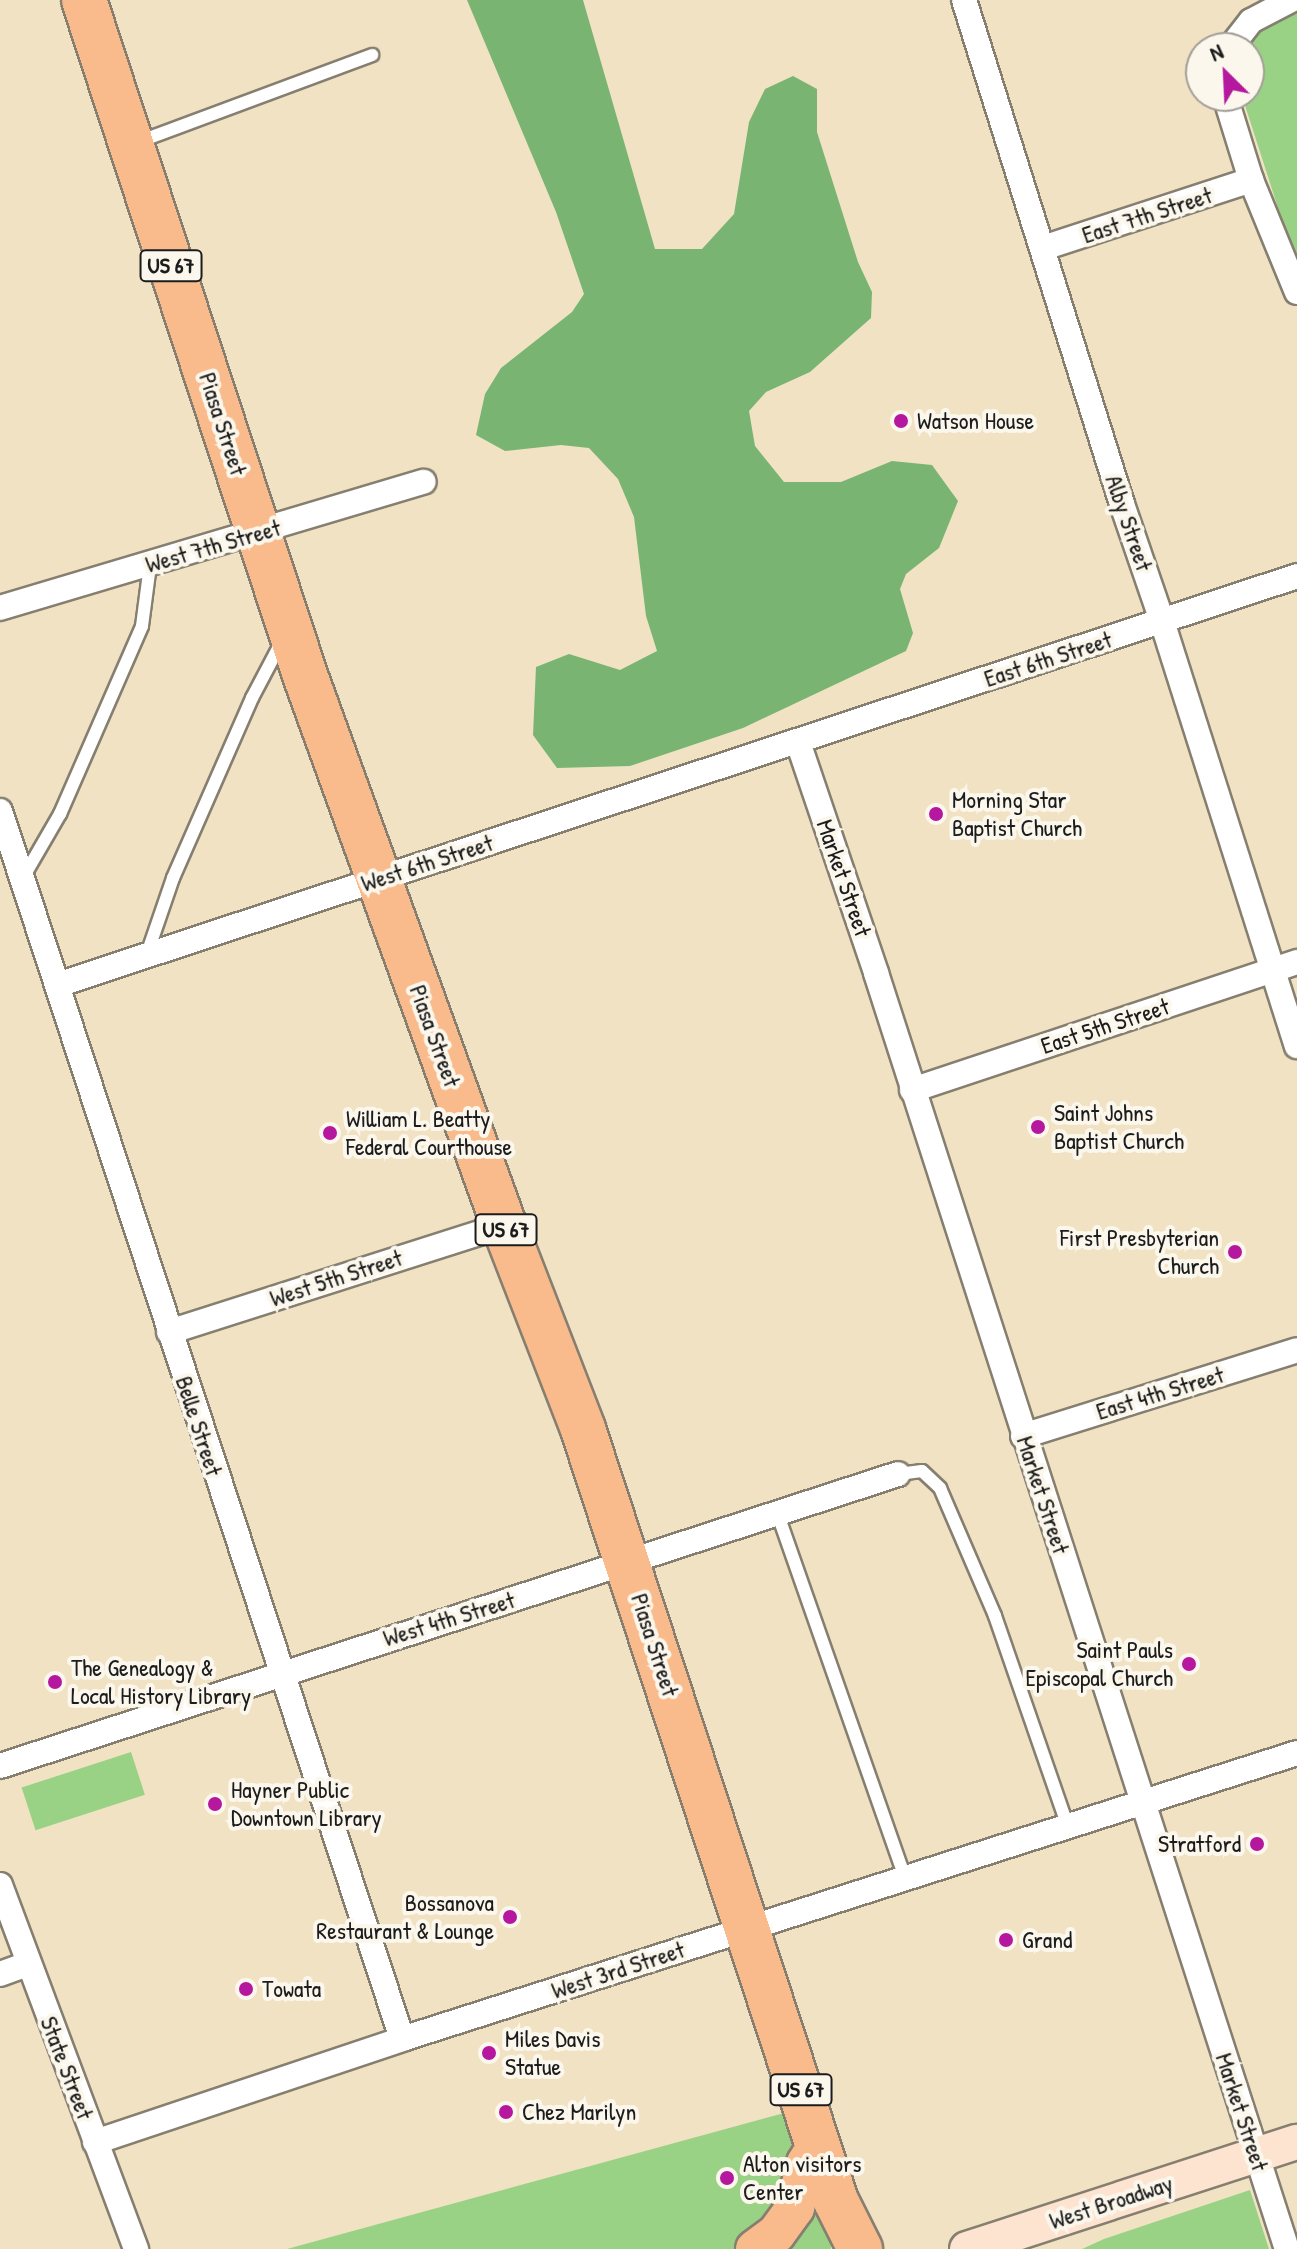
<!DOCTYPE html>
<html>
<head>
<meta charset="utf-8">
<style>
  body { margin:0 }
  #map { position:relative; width:1297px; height:2249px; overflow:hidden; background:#f0e2c3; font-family:"Patrick Hand",sans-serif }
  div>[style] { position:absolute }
  .green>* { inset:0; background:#99d285; transform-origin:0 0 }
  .forest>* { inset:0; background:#7ab472 }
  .roads { filter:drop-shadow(2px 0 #867f70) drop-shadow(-2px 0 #867f70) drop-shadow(0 2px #867f70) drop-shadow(0 -2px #867f70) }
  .lane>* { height:12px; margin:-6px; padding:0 6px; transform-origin:6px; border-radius:6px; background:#fff }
  .street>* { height:24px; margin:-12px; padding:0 12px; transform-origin:12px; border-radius:12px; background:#fff }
  .secondary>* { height:34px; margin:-17px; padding:0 17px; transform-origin:17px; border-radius:17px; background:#fde4d1 }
  .primary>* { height:38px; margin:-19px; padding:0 19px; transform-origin:19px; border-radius:19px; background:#fabb8c }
  .highway>* { height:44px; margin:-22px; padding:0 22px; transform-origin:22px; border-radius:22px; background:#fabb8c }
  .dots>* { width:22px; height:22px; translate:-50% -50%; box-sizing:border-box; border:4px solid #fbf7ec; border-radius:50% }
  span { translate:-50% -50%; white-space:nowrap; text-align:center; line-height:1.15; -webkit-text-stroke:8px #fbf7ec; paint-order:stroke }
  .shield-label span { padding:2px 6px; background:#fbf7ec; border:2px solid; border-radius:6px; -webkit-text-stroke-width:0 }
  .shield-label { font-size:22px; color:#1c1c1c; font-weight:700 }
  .street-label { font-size:24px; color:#1c1c1c }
  .poi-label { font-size:24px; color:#1c1c1c }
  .left { translate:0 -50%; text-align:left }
  .right { translate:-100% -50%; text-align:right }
  .north { position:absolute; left:1185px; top:32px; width:80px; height:80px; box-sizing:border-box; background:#fbf7ec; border:2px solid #a29f99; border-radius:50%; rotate:336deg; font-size:22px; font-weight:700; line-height:32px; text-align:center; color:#1c1c1c }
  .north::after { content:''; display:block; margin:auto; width:28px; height:36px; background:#b5179e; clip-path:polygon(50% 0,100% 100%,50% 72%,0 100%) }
</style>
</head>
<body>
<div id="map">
  <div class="green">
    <div style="clip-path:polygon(1297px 10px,1297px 267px,1242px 96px,1249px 96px,1249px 48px,1243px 48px,1258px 27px)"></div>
    <div style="left:131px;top:1752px;width:45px;height:115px;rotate:72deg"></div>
    <div style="clip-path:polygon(799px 2109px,830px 2211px,831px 2249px,287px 2249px)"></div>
    <div style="clip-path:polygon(1250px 2190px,1269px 2249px,1082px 2249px,1104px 2239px)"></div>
  </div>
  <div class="forest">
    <div style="clip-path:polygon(467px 0,583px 0,655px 249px,702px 249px,734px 214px,749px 122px,765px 89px,793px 76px,817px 89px,817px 132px,858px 262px,872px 292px,871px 318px,810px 372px,766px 392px,749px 411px,755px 446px,784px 482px,841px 482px,892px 461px,932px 465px,958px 501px,939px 548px,906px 574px,900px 589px,913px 633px,906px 651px,743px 728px,630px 766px,557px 768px,533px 735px,536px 667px,569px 654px,620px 670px,657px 651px,646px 616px,634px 517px,618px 479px,589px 448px,561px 445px,505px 451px,476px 435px,485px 394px,501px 368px,572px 312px,584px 294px,556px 212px)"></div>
  </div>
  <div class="roads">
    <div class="lane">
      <div style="left:138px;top:142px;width:250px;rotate:-20.4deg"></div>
      <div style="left:24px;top:876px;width:72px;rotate:-59.9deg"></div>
      <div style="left:60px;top:814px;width:205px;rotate:-66.4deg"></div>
      <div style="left:142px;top:626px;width:62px;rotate:-82.5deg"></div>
      <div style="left:147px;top:954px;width:80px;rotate:-71.1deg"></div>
      <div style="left:173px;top:878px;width:197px;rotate:-66.3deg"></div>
      <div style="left:252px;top:698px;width:64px;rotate:-62.2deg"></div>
      <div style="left:898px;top:1474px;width:24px;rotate:-7deg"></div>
      <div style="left:922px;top:1471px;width:25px;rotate:43deg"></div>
      <div style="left:940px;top:1488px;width:139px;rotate:66.7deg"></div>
      <div style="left:995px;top:1616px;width:223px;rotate:70.9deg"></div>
      <div style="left:778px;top:1515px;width:385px;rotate:70.7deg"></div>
    </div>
    <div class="street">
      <div style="left:964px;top:0;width:528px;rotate:72.59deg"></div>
      <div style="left:1122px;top:504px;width:124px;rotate:71.1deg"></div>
      <div style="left:1162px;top:621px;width:446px;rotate:72.4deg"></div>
      <div style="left:1230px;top:48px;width:34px;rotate:-52deg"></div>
      <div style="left:1251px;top:21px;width:45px;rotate:-27.7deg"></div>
      <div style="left:1225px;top:96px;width:88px;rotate:72.8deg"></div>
      <div style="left:1251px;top:180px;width:121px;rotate:67.7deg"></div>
      <div style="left:1043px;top:248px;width:219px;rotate:-18.1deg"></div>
      <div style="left:0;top:608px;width:442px;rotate:-16.6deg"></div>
      <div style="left:798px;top:742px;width:244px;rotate:71.3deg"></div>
      <div style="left:876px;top:973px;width:1341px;rotate:72.15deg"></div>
      <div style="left:0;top:811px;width:1292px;rotate:71.87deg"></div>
      <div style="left:57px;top:985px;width:1306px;rotate:-18.25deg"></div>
      <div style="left:912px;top:1090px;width:406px;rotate:-18.4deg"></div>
      <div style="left:169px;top:1332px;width:352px;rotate:-17.7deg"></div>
      <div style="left:1023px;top:1436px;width:287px;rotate:-17.4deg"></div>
      <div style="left:0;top:1766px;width:944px;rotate:-18.01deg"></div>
      <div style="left:0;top:1885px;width:389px;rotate:69.5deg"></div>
      <div style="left:0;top:1974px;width:30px;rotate:-20deg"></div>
      <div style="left:95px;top:2142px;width:324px;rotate:-18.5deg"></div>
      <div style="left:402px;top:2039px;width:940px;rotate:-17.72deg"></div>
    </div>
    <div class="secondary">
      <div style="left:967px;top:2249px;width:347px;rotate:-18deg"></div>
    </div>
    <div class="primary">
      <div style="left:755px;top:2249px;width:26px;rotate:-36deg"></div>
      <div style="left:776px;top:2234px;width:32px;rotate:-54deg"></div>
      <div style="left:795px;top:2208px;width:46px;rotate:-76.3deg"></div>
      <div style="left:806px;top:2163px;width:22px;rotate:-58deg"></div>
    </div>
    <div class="highway">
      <div style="left:84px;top:0;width:710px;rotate:71.87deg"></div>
      <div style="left:305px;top:675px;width:585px;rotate:70.11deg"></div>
      <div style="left:504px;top:1225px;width:219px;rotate:68.8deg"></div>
      <div style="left:583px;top:1429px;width:812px;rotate:71.85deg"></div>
      <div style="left:836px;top:2201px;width:54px;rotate:63.4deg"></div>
    </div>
  </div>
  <div class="dots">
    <div style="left:901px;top:421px;background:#b5179e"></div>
    <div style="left:936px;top:814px;background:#b5179e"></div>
    <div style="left:1038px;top:1127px;background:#b5179e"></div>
    <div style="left:330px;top:1133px;background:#b5179e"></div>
    <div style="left:1235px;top:1252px;background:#b5179e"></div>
    <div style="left:1189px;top:1664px;background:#b5179e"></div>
    <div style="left:55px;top:1682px;background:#b5179e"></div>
    <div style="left:215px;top:1804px;background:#b5179e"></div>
    <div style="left:1257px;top:1844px;background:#b5179e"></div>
    <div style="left:510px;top:1917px;background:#b5179e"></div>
    <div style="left:1006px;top:1940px;background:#b5179e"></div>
    <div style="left:246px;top:1989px;background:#b5179e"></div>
    <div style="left:489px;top:2053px;background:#b5179e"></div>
    <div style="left:506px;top:2112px;background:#b5179e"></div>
    <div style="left:727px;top:2178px;background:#b5179e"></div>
  </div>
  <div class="shield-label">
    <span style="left:171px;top:266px">US 67</span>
    <span style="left:506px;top:1230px">US 67</span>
    <span style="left:801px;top:2090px">US 67</span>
  </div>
  <div class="street-label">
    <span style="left:1147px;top:215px;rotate:-18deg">East 7th Street</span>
    <span style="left:223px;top:424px;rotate:72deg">Piasa Street</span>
    <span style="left:1129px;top:523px;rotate:71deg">Alby Street</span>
    <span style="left:213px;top:546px;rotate:-16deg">West 7th Street</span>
    <span style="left:1048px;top:659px;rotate:-18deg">East 6th Street</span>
    <span style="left:427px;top:863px;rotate:-18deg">West 6th Street</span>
    <span style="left:844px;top:878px;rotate:71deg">Market Street</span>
    <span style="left:1105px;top:1026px;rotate:-18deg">East 5th Street</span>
    <span style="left:435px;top:1036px;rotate:70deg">Piasa Street</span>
    <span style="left:336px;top:1278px;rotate:-18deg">West 5th Street</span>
    <span style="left:1160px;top:1393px;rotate:-17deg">East 4th Street</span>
    <span style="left:199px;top:1426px;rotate:72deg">Belle Street</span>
    <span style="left:1043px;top:1495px;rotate:72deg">Market Street</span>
    <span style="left:449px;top:1619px;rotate:-17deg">West 4th Street</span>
    <span style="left:655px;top:1645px;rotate:72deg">Piasa Street</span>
    <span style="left:618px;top:1970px;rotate:-18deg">West 3rd Street</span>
    <span style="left:67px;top:2068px;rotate:69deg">State Street</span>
    <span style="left:1242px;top:2112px;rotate:72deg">Market Street</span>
    <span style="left:1111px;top:2202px;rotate:-18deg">West Broadway</span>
  </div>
  <div class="poi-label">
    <span class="left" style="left:917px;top:421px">Watson House</span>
    <span class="left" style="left:952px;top:814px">Morning Star<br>Baptist Church</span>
    <span class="left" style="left:1054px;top:1127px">Saint Johns<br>Baptist Church</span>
    <span class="left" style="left:346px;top:1133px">William L. Beatty<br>Federal Courthouse</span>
    <span class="right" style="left:1219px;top:1252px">First Presbyterian<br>Church</span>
    <span class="right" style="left:1173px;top:1664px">Saint Pauls<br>Episcopal Church</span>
    <span class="left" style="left:71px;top:1682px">The Genealogy &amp;<br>Local History Library</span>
    <span class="left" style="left:231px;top:1804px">Hayner Public<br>Downtown Library</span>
    <span class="right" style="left:1241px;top:1844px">Stratford</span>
    <span class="right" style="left:494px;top:1917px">Bossanova<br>Restaurant &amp; Lounge</span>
    <span class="left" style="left:1022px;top:1940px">Grand</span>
    <span class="left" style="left:262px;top:1989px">Towata</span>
    <span class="left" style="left:505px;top:2053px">Miles Davis<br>Statue</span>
    <span class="left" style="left:522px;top:2112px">Chez Marilyn</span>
    <span class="left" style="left:743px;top:2178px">Alton visitors<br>Center</span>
  </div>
  <div class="north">N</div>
</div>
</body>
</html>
